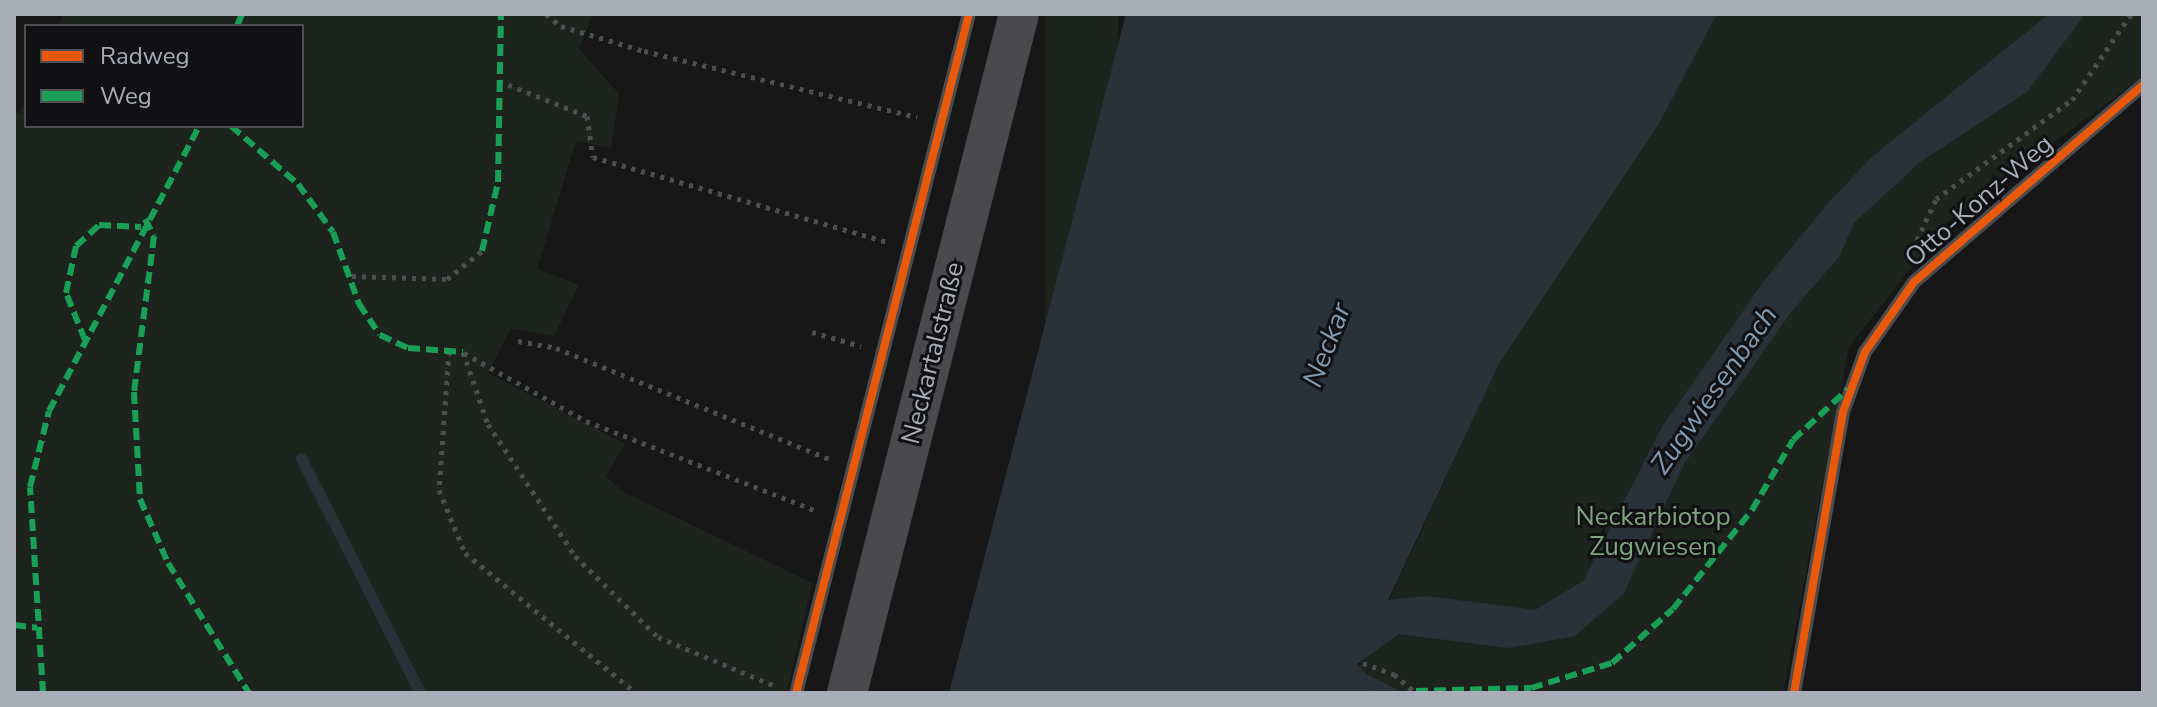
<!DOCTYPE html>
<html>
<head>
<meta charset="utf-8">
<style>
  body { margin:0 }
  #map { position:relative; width:2157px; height:707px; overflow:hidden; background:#171717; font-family:"Nunito Sans",sans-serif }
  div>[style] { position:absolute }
  .green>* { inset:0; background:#1d241e; transform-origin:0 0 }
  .water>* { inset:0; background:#2a3239 }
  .stream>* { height:11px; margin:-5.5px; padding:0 5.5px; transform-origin:5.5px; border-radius:5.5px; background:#2a3239 }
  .path>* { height:5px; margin-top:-2.5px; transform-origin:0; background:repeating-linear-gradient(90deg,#4d4e52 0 4px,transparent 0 10px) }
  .lane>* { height:14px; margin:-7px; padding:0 7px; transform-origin:7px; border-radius:7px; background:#4b4c50 }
  .secondary>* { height:40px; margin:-20px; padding:0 20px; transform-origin:20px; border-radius:20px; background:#4a4a4e }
  .quiet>* { height:6px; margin-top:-3px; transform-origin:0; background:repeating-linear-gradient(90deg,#1a9f57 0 12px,transparent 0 18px) }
  .cycleway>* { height:8px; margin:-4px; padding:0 4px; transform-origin:4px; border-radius:4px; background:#e8590c }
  span { translate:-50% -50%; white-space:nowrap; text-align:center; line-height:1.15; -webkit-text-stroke:6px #111113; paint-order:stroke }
  .street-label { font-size:26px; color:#a8adb8 }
  .park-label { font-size:26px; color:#7fa381 }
  .water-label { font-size:28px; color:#7f9bb3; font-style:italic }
  .frame { position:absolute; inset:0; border:16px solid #a8adb8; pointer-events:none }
  .legend { position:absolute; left:24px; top:24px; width:280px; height:104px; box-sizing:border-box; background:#111113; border:2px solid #4d4f55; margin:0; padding:10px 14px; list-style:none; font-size:24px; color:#a8adb8 }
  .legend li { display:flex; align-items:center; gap:16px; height:40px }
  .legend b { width:40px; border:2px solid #4d4f55 }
</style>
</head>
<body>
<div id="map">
  <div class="green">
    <div style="clip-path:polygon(63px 14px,593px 14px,579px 49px,619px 94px,611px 148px,576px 141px,537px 269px,579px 285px,554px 336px,511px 328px,488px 373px,625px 444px,606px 476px,622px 491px,812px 583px,787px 693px,14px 693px,14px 111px,20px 114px,26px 100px,26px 126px,302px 126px,302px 26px,58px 26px)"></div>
    <div style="left:1045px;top:14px;width:73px;height:701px"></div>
    <div style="clip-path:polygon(1717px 14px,2143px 14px,2143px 76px,1945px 224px,1849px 347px,1783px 693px,1346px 693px,1500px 362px,1660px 122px)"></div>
  </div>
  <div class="water">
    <div style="clip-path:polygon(1126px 14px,1717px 14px,1660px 122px,1500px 362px,1388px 600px,1426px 596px,1535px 610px,1583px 581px,1662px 427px,1764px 281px,1830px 201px,1873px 156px,2049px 14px,2085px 14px,2027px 92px,1920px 162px,1854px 223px,1839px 257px,1792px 311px,1684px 464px,1624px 593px,1575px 636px,1508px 648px,1399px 634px,1357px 664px,1379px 688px,1374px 693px,949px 693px)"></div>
  </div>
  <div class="stream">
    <div style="left:301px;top:458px;width:263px;rotate:63.1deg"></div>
    <div style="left:1367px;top:680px;width:28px;rotate:27deg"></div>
  </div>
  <div class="path">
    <div style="left:546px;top:14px;width:19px;rotate:39deg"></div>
    <div style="left:561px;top:26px;width:87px;rotate:16.8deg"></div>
    <div style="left:644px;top:51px;width:281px;rotate:13.6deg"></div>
    <div style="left:499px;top:81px;width:95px;rotate:21.7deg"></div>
    <div style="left:587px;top:116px;width:41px;rotate:81.7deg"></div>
    <div style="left:593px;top:157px;width:307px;rotate:16.1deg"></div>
    <div style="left:1913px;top:249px;width:55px;rotate:-65.3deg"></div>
    <div style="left:1936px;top:199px;width:168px;rotate:-36.1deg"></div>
    <div style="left:2072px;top:100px;width:104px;rotate:-55.5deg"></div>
    <div style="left:352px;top:276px;width:95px;rotate:1.8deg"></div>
    <div style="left:447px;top:279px;width:45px;rotate:-38.7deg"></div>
    <div style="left:812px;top:332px;width:51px;rotate:15.9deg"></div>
    <div style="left:518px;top:341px;width:39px;rotate:10deg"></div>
    <div style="left:556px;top:348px;width:298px;rotate:22.1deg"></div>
    <div style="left:449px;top:351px;width:139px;rotate:94.1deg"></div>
    <div style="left:439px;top:490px;width:68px;rotate:67.6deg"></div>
    <div style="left:465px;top:553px;width:221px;rotate:39.3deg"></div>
    <div style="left:463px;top:352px;width:76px;rotate:70.9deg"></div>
    <div style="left:488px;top:424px;width:158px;rotate:56.6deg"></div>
    <div style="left:575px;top:556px;width:116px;rotate:44.3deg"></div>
    <div style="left:658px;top:637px;width:125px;rotate:22.7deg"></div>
    <div style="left:464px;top:353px;width:140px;rotate:29.1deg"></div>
    <div style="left:586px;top:421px;width:250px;rotate:21.3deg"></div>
    <div style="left:1363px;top:663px;width:33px;rotate:20deg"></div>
    <div style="left:1394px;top:674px;width:29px;rotate:41deg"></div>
  </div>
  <div class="lane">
    <div style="left:796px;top:693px;width:701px;rotate:-75.71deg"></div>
    <div style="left:1794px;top:693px;width:285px;rotate:-80.1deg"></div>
    <div style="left:1843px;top:412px;width:64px;rotate:-69.9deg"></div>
    <div style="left:1865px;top:352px;width:85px;rotate:-55deg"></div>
    <div style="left:1914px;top:282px;width:302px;rotate:-40.7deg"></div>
  </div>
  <div class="secondary">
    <div style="left:847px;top:693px;width:700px;rotate:-75.79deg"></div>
  </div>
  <div class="quiet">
    <div style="left:237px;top:26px;width:13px;rotate:-67deg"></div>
    <div style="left:231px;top:126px;width:89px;rotate:40.9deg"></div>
    <div style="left:298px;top:184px;width:59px;rotate:53.9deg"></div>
    <div style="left:333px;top:232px;width:77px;rotate:70.1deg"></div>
    <div style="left:359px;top:304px;width:37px;rotate:56deg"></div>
    <div style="left:380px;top:335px;width:31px;rotate:25deg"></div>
    <div style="left:408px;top:348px;width:55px;rotate:4.2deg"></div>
    <div style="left:145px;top:219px;width:19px;rotate:62deg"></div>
    <div style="left:154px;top:236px;width:157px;rotate:97.3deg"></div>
    <div style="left:134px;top:392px;width:107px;rotate:86.8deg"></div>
    <div style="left:140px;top:499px;width:70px;rotate:66.4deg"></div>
    <div style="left:168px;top:563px;width:153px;rotate:58.1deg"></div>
    <div style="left:482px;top:251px;width:71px;rotate:-76.9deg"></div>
    <div style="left:498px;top:182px;width:168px;rotate:-89deg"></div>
    <div style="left:85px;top:340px;width:51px;rotate:-112deg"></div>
    <div style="left:66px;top:293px;width:48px;rotate:-78deg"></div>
    <div style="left:76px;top:246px;width:31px;rotate:-42deg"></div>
    <div style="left:99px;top:225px;width:42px;rotate:2.7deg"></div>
    <div style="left:14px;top:625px;width:23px;rotate:7deg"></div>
    <div style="left:1416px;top:691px;width:115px;rotate:-1.5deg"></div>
    <div style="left:1531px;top:688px;width:85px;rotate:-17.2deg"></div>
    <div style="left:1612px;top:663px;width:81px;rotate:-41.5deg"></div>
    <div style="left:1673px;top:609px;width:127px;rotate:-51.4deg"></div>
    <div style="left:1752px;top:510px;width:81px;rotate:-59.6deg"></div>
    <div style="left:1793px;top:440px;width:75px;rotate:-42.8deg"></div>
    <div style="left:43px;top:693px;width:206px;rotate:-93.6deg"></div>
    <div style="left:30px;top:487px;width:78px;rotate:-76deg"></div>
    <div style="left:49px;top:411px;width:322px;rotate:-62.2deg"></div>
  </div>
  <div class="cycleway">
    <div style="left:796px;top:693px;width:701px;rotate:-75.71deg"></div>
    <div style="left:1794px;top:693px;width:285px;rotate:-80.1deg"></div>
    <div style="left:1843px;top:412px;width:64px;rotate:-69.9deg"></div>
    <div style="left:1865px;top:352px;width:85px;rotate:-55deg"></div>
    <div style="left:1914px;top:282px;width:302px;rotate:-40.7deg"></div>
  </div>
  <div class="street-label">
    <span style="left:1979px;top:201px;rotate:-41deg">Otto-Konz-Weg</span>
    <span style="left:933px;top:353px;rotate:-76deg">Neckartalstraße</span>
  </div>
  <div class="park-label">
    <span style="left:1653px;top:532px">Neckarbiotop<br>Zugwiesen</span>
  </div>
  <div class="water-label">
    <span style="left:1327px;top:345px;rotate:-69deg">Neckar</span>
    <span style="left:1714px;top:390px;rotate:-55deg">Zugwiesenbach</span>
  </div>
  <div class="frame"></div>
  <ul class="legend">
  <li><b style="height:10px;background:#e8590c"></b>Radweg</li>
  <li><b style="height:10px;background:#1a9f57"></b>Weg</li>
  </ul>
</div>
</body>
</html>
